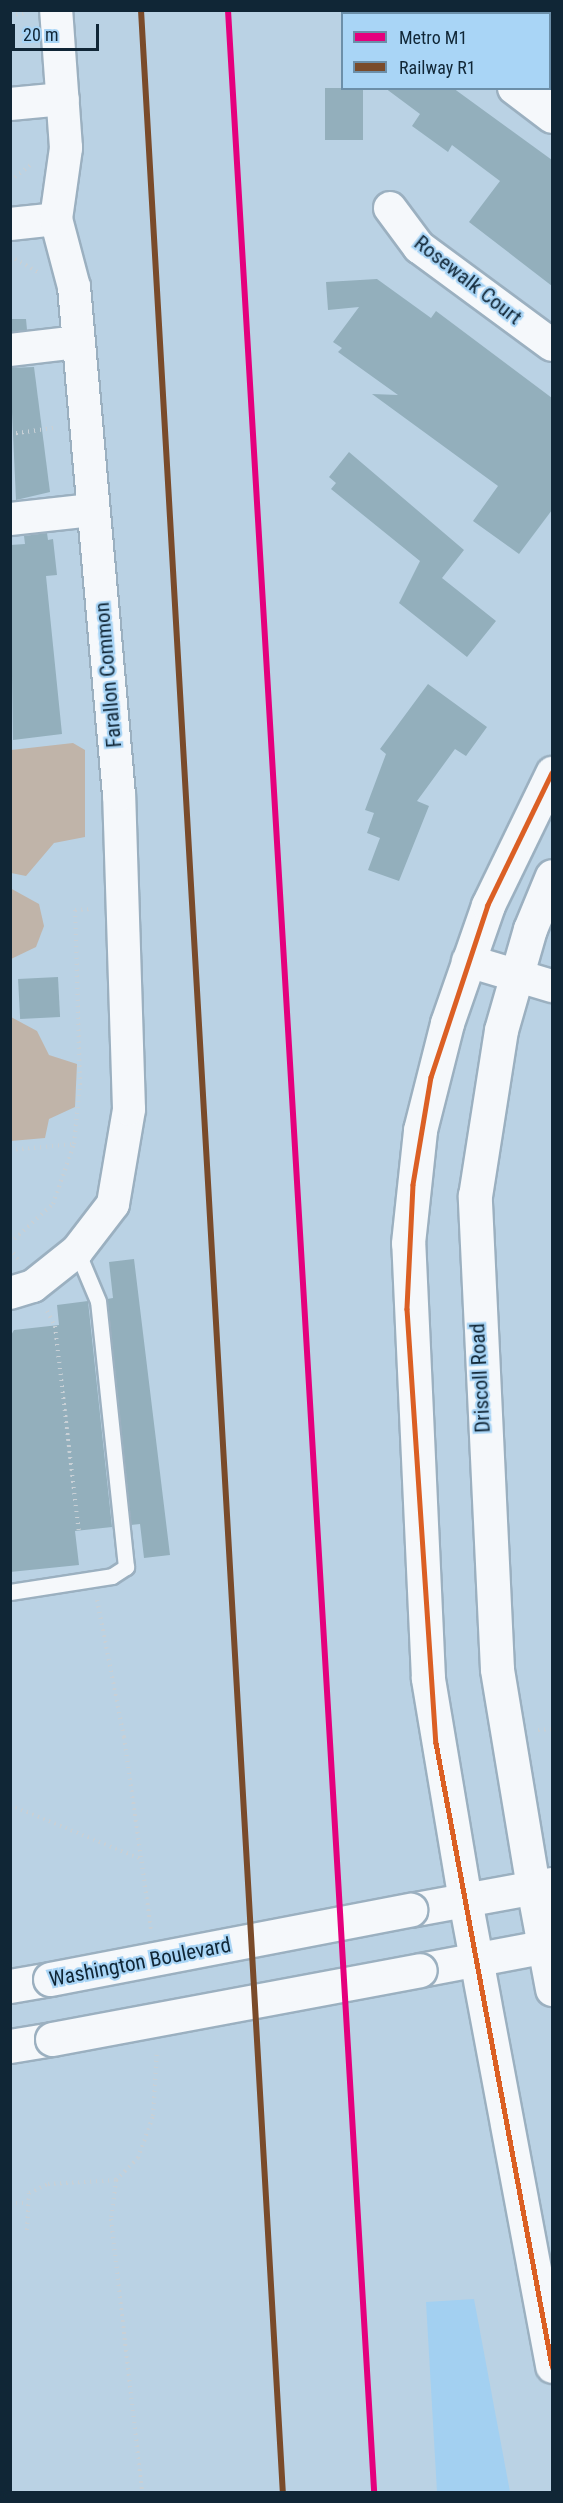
<!DOCTYPE html>
<html>
<head>
<meta charset="utf-8">
<style>
  body { margin:0 }
  #map { position:relative; width:563px; height:2503px; overflow:hidden; background:#bad2e4; font-family:"Roboto Condensed",sans-serif }
  div>[style] { position:absolute }
  .built>* { inset:0; background:#a3d0f1 }
  .green>* { inset:0; background:#c0b4a9 }
  .building>* { inset:0; background:#93afbc; transform-origin:0 0 }
  .path>* { height:4px; margin-top:-2px; transform-origin:0; background:repeating-linear-gradient(90deg,#c8d0d6 0 1.5px,transparent 0 6px) }
  .roads { filter:drop-shadow(2px 0 #9bb0c0) drop-shadow(-2px 0 #9bb0c0) drop-shadow(0 2px #9bb0c0) drop-shadow(0 -2px #9bb0c0) }
  .service>* { height:15px; margin:-7.5px; padding:0 7.5px; transform-origin:7.5px; border-radius:7.5px; background:#f5f8fb }
  .minor>* { height:32px; margin:-16px; padding:0 16px; transform-origin:16px; border-radius:16px; background:#f5f8fb }
  .tertiary>* { height:33px; margin:-16.5px; padding:0 16.5px; transform-origin:16.5px; border-radius:16.5px; background:#f5f8fb }
  .secondary>* { height:33px; margin:-16.5px; padding:0 16.5px; transform-origin:16.5px; border-radius:16.5px; background:#f5f8fb }
  .rail>* { height:4.5px; margin:-2.25px; padding:0 2.25px; transform-origin:2.25px; border-radius:2.25px; background:#b2b9be }
  .bridges { filter:drop-shadow(2px 0 #9bb0c0) drop-shadow(-2px 0 #9bb0c0) drop-shadow(0 2px #9bb0c0) drop-shadow(0 -2px #9bb0c0) }
  .secondary-bridge>* { height:33px; margin:-16.5px; padding:0 16.5px; transform-origin:16.5px; border-radius:16.5px; background:#f5f8fb }
  .bus-1>* { height:4.5px; margin:-2.25px; padding:0 2.25px; transform-origin:2.25px; border-radius:2.25px; background:#db5f24 }
  .rail-1>* { height:6px; margin:-3px; padding:0 3px; transform-origin:3px; border-radius:3px; background:#7a4b2a }
  .metro-1>* { height:6px; margin:-3px; padding:0 3px; transform-origin:3px; border-radius:3px; background:#e5007d }
  span { translate:-50% -50%; white-space:nowrap; text-align:center; line-height:1.15; -webkit-text-stroke:4.5px #a9d5f6; paint-order:stroke }
  .street-label { font-size:21px; color:#102636 }
  .frame { position:absolute; inset:0; border:12px solid #102636; pointer-events:none }
  .legend { position:absolute; left:341px; top:12px; width:210px; height:78px; box-sizing:border-box; background:#a9d5f6; border:2px solid #6c8fa9; margin:0; padding:8px 10px; list-style:none; font-size:18px; color:#102636 }
  .legend li { display:flex; align-items:center; gap:12px; height:30px }
  .legend b { width:30px; border:2px solid #6c8fa9 }
  .scale { position:absolute; left:12px; top:24px; width:87px; height:27px; box-sizing:border-box; border:3px solid #102636; border-top:0; padding-left:8px; font-size:18px; line-height:21px; white-space:nowrap; color:#102636; -webkit-text-stroke:4px #a9d5f6; paint-order:stroke }
</style>
</head>
<body>
<div id="map">
  <div class="built">
    <div style="clip-path:polygon(474px 2299px,510px 2492px,437px 2492px,426px 2302px)"></div>
  </div>
  <div class="green">
    <div style="clip-path:polygon(73px 743px,85px 750px,85px 837px,54px 843px,26px 876px,11px 873px,11px 750px)"></div>
    <div style="clip-path:polygon(10px 888px,39px 904px,44px 926px,36px 947px,11px 959px)"></div>
    <div style="clip-path:polygon(11px 1017px,37px 1031px,49px 1055px,77px 1064px,75px 1107px,49px 1119px,45px 1138px,11px 1141px)"></div>
  </div>
  <div class="building">
    <div style="left:325px;top:88px;width:38px;height:52px"></div>
    <div style="clip-path:polygon(385px 88px,453px 88px,552px 160px,552px 286px,469px 222px,500px 181px,452px 145px,448px 152px,412px 126px,420px 114px)"></div>
    <div style="clip-path:polygon(377px 279px,431px 318px,436px 311px,552px 398px,552px 510px,519px 554px,473px 521px,498px 486px,372px 394px,398px 395px,338px 352px,342px 348px,333px 342px,359px 307px,328px 310px,326px 282px)"></div>
    <div style="clip-path:polygon(10px 319px,26px 319px,27px 330px,10px 332px)"></div>
    <div style="clip-path:polygon(34px 367px,50px 492px,16px 500px,10px 368px)"></div>
    <div style="clip-path:polygon(349px 452px,464px 550px,442px 578px,496px 621px,467px 657px,399px 603px,420px 561px,331px 489px,336px 483px,329px 477px)"></div>
    <div style="clip-path:polygon(47px 533px,48px 540px,53px 539px,57px 575px,46px 576px,62px 734px,13px 740px,10px 545px,25px 544px,24px 536px)"></div>
    <div style="clip-path:polygon(428px 684px,487px 727px,466px 756px,455px 749px,417px 801px,429px 806px,399px 881px,368px 870px,380px 838px,367px 833px,374px 813px,365px 810px,386px 754px,380px 749px)"></div>
    <div style="left:58px;top:977px;width:40px;height:40px;rotate:87deg"></div>
    <div style="clip-path:polygon(134px 1259px,170px 1555px,144px 1558px,140px 1524px,131px 1525px,107px 1299px,113px 1298px,109px 1262px)"></div>
    <div style="clip-path:polygon(88px 1301px,112px 1527px,75px 1531px,79px 1565px,10px 1572px,10px 1337px,14px 1330px,59px 1325px,57px 1305px)"></div>
  </div>
  <div class="path">
    <div style="left:10px;top:15px;width:17px;rotate:-7deg"></div>
    <div style="left:10px;top:181px;width:29px;rotate:-38deg"></div>
    <div style="left:10px;top:256px;width:32px;rotate:30deg"></div>
    <div style="left:10px;top:434px;width:44px;rotate:-7.8deg"></div>
    <div style="left:10px;top:1150px;width:64px;rotate:-5.4deg"></div>
    <div style="left:10px;top:1243px;width:58px;rotate:-42.2deg"></div>
    <div style="left:53px;top:1204px;width:64px;rotate:-70.7deg"></div>
    <div style="left:74px;top:1144px;width:59px;rotate:-84.2deg"></div>
    <div style="left:80px;top:1085px;width:175px;rotate:-91.6deg"></div>
    <div style="left:75px;top:910px;width:17px;rotate:-3deg"></div>
    <div style="left:10px;top:1248px;width:14px;rotate:56deg"></div>
    <div style="left:47px;top:1311px;width:17px;rotate:62deg"></div>
    <div style="left:55px;top:1326px;width:207px;rotate:83.4deg"></div>
    <div style="left:97px;top:1600px;width:140px;rotate:78.9deg"></div>
    <div style="left:124px;top:1737px;width:195px;rotate:82deg"></div>
    <div style="left:538px;top:1730px;width:14px;rotate:-4deg"></div>
    <div style="left:10px;top:1805px;width:142px;rotate:22.4deg"></div>
    <div style="left:116px;top:2180px;width:39px;rotate:97deg"></div>
    <div style="left:111px;top:2219px;width:275px;rotate:83.5deg"></div>
    <div style="left:10px;top:2203px;width:15px"></div>
    <div style="left:27px;top:2230px;width:37px;rotate:-87deg"></div>
    <div style="left:29px;top:2193px;width:21px;rotate:-25deg"></div>
    <div style="left:48px;top:2184px;width:68px;rotate:-3.4deg"></div>
    <div style="left:116px;top:2180px;width:31px;rotate:-45deg"></div>
    <div style="left:138px;top:2158px;width:45px;rotate:-70.3deg"></div>
    <div style="left:153px;top:2116px;width:65px;rotate:-86.5deg"></div>
  </div>
  <div class="roads">
    <div class="service">
      <div style="left:10px;top:1592px;width:103px;rotate:-8.9deg"></div>
      <div style="left:112px;top:1576px;width:17px;rotate:-33deg"></div>
      <div style="left:126px;top:1567px;width:267px;rotate:-96deg"></div>
      <div style="left:98px;top:1301px;width:54px;rotate:-112.8deg"></div>
    </div>
    <div class="minor">
      <div style="left:405px;top:10px;width:6px;rotate:45deg"></div>
      <div style="left:550px;top:87px;width:5px;rotate:-68deg"></div>
      <div style="left:514px;top:88px;width:48px;rotate:37.3deg"></div>
      <div style="left:10px;top:104px;width:53px;rotate:-5.4deg"></div>
      <div style="left:390px;top:208px;width:49px;rotate:53.4deg"></div>
      <div style="left:419px;top:247px;width:165px;rotate:36.4deg"></div>
      <div style="left:10px;top:224px;width:46px;rotate:-6.2deg"></div>
      <div style="left:10px;top:350px;width:68px;rotate:-6.7deg"></div>
      <div style="left:10px;top:519px;width:82px;rotate:-6.3deg"></div>
      <div style="left:468px;top:961px;width:88px;rotate:16.6deg"></div>
      <div style="left:10px;top:1293px;width:24px;rotate:-17deg"></div>
      <div style="left:33px;top:1286px;width:56px;rotate:-38.5deg"></div>
      <div style="left:77px;top:1251px;width:59px;rotate:-52.5deg"></div>
      <div style="left:113px;top:1204px;width:96px;rotate:-80.4deg"></div>
      <div style="left:129px;top:1109px;width:314px;rotate:-91.8deg"></div>
      <div style="left:119px;top:795px;width:510px;rotate:-95.06deg"></div>
      <div style="left:74px;top:287px;width:70px;rotate:-104.8deg"></div>
      <div style="left:56px;top:219px;width:72px;rotate:-82deg"></div>
      <div style="left:66px;top:148px;width:138px;rotate:-94.1deg"></div>
    </div>
    <div class="tertiary">
      <div style="left:533px;top:1887px;width:221px;rotate:-99.4deg"></div>
      <div style="left:497px;top:1669px;width:474px;rotate:-92.7deg"></div>
      <div style="left:475px;top:1196px;width:168px;rotate:-81.1deg"></div>
      <div style="left:501px;top:1030px;width:105px;rotate:-74deg"></div>
      <div style="left:530px;top:929px;width:57px;rotate:-67.5deg"></div>
      <div style="left:465px;top:1900px;width:225px;rotate:-99.5deg"></div>
      <div style="left:428px;top:1678px;width:435px;rotate:-92.6deg"></div>
      <div style="left:408px;top:1243px;width:114px;rotate:-83.9deg"></div>
      <div style="left:420px;top:1130px;width:110px;rotate:-75.8deg"></div>
      <div style="left:447px;top:1023px;width:125px;rotate:-70.8deg"></div>
      <div style="left:488px;top:905px;width:147px;rotate:-64.1deg"></div>
    </div>
    <div class="secondary">
      <div style="left:533px;top:1887px;width:104px;rotate:79.4deg"></div>
      <div style="left:465px;top:1900px;width:474px;rotate:79.4deg"></div>
      <div style="left:410px;top:1910px;width:144px;rotate:-10.4deg"></div>
      <div style="left:420px;top:1970px;width:134px;rotate:-10.7deg"></div>
      <div style="left:10px;top:1986px;width:41px;rotate:-9.9deg"></div>
      <div style="left:10px;top:2046px;width:43px;rotate:-9.5deg"></div>
    </div>
  </div>
  <div class="rail">
    <div style="left:141px;top:10px;width:2486px;rotate:86.73deg"></div>
  </div>
  <div class="bridges">
    <div class="secondary-bridge">
      <div style="left:50px;top:1979px;width:367px;rotate:-10.9deg"></div>
      <div style="left:52px;top:2039px;width:374px;rotate:-10.6deg"></div>
    </div>
  </div>
  <div class="bus-1">
    <div style="left:552px;top:773px;width:147px;rotate:115.9deg"></div>
    <div style="left:488px;top:905px;width:181px;rotate:108.3deg"></div>
    <div style="left:431px;top:1077px;width:109px;rotate:99.5deg"></div>
    <div style="left:413px;top:1185px;width:124px;rotate:92.8deg"></div>
    <div style="left:407px;top:1309px;width:435px;rotate:86.2deg"></div>
    <div style="left:436px;top:1743px;width:634px;rotate:79.45deg"></div>
  </div>
  <div class="rail-1">
    <div style="left:141px;top:10px;width:2486px;rotate:86.73deg"></div>
  </div>
  <div class="metro-1">
    <div style="left:228px;top:10px;width:2486px;rotate:86.63deg"></div>
  </div>
  <div class="street-label">
    <span style="left:468px;top:280px;rotate:38deg">Rosewalk Court</span>
    <span style="left:108px;top:675px;rotate:-95deg">Farallon Common</span>
    <span style="left:480px;top:1378px;rotate:-93deg">Driscoll Road</span>
    <span style="left:140px;top:1962px;rotate:-11deg">Washington Boulevard</span>
  </div>
  <div class="frame"></div>
  <ul class="legend">
  <li><b style="height:8px;background:#e5007d"></b>Metro M1</li>
  <li><b style="height:8px;background:#7a4b2a"></b>Railway R1</li>
  </ul>
  <div class="scale">20 m</div>
</div>
</body>
</html>
